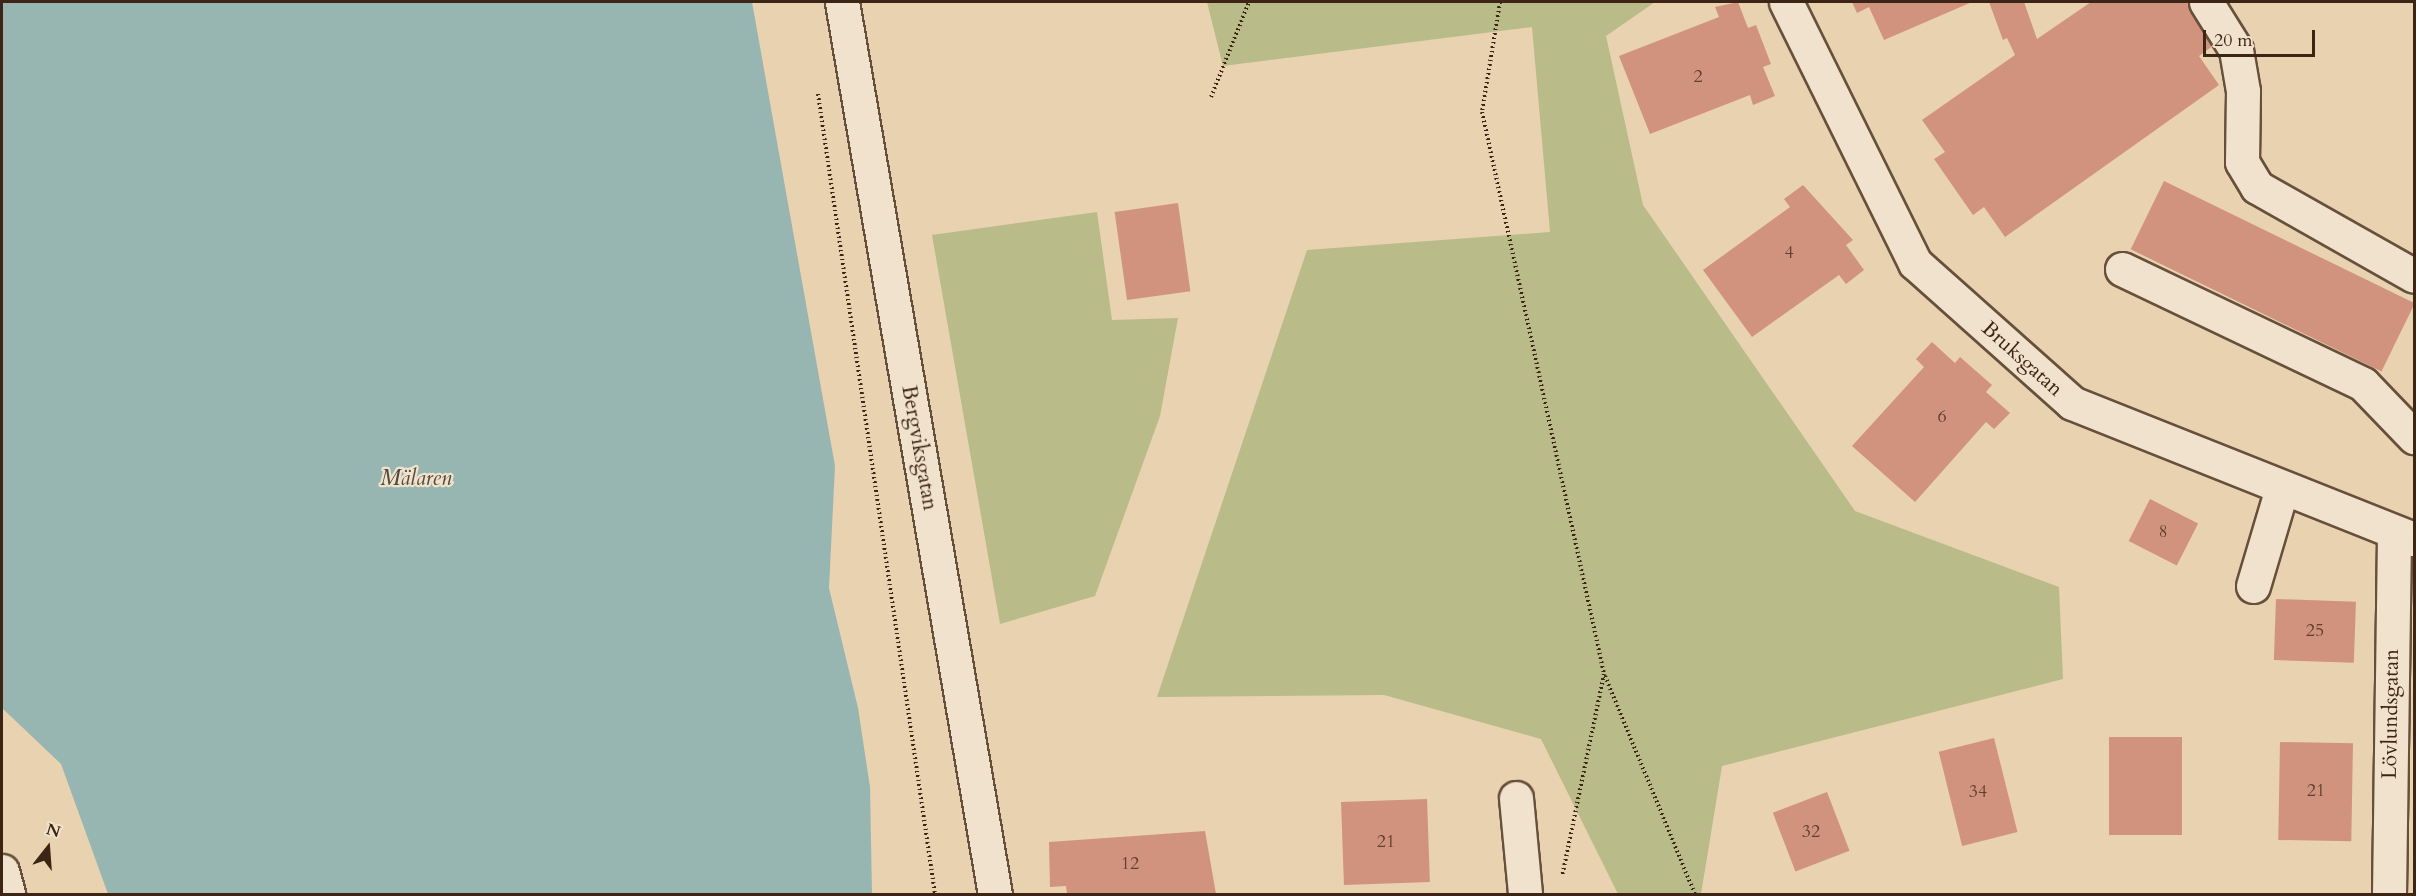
<!DOCTYPE html>
<html>
<head>
<meta charset="utf-8">
<style>
  body { margin:0 }
  #map { position:relative; width:2416px; height:896px; overflow:hidden; background:#e8d2b0; font-family:Cardo,serif }
  div>[style] { position:absolute }
  .green>* { inset:0; background:#b9bb89 }
  .water>* { inset:0; background:#98b6b1 }
  .building>* { inset:0; background:#d1937e; transform-origin:0 0 }
  .path>* { height:4px; margin-top:-2px; transform-origin:0; background:repeating-linear-gradient(90deg,#3c2514 0 1.5px,transparent 0 4.5px) }
  .roads { filter:drop-shadow(2px 0 #67503b) drop-shadow(-2px 0 #67503b) drop-shadow(0 2px #67503b) drop-shadow(0 -2px #67503b) }
  .minor>* { height:33px; margin:-16.5px; padding:0 16.5px; transform-origin:16.5px; border-radius:16.5px; background:#f0e2cc }
  span { translate:-50% -50%; white-space:nowrap; text-align:center; line-height:1.15; -webkit-text-stroke:4.5px #f0e2cc; paint-order:stroke }
  .number-label { font-size:18px; color:#61402e }
  .number-label span { -webkit-text-stroke-width:0 }
  .street-label { font-size:21px; color:#3c2514 }
  .water-label { font-size:22px; color:#53493b; font-style:italic }
  .frame { position:absolute; inset:0; border:3px solid #3c2514; pointer-events:none }
  .north { position:absolute; left:18px; top:818px; width:60px; height:60px; -webkit-text-stroke:4px #f0e2cc; paint-order:stroke; rotate:17deg; font-size:16px; font-weight:700; line-height:24px; text-align:center; color:#3c2514 }
  .north::after { content:''; display:block; margin:auto; width:21px; height:27px; background:#3c2514; clip-path:polygon(50% 0,100% 100%,50% 72%,0 100%) }
  .scale { position:absolute; left:2203px; top:30px; width:112px; height:27px; box-sizing:border-box; border:3px solid #3c2514; border-top:0; padding-left:8px; font-size:18px; line-height:21px; white-space:nowrap; color:#3c2514; -webkit-text-stroke:4px #f0e2cc; paint-order:stroke }
</style>
</head>
<body>
<div id="map">
  <div class="green">
    <div style="clip-path:polygon(1207px 2px,1655px 2px,1606px 36px,1643px 205px,1855px 511px,2059px 587px,2063px 679px,1722px 766px,1701px 894px,1618px 894px,1541px 739px,1384px 695px,1157px 697px,1307px 250px,1550px 232px,1532px 27px,1223px 66px)"></div>
    <div style="clip-path:polygon(1097px 212px,1112px 320px,1178px 318px,1160px 416px,1095px 596px,1000px 624px,932px 235px)"></div>
  </div>
  <div class="water">
    <div style="clip-path:polygon(2px 2px,752px 2px,835px 466px,829px 588px,858px 708px,870px 787px,872px 894px,108px 894px,61px 764px,2px 708px)"></div>
  </div>
  <div class="building">
    <div style="clip-path:polygon(1738px 2px,1748px 28px,1756px 25px,1771px 64px,1763px 67px,1775px 96px,1753px 105px,1750px 95px,1650px 134px,1619px 56px,1719px 17px,1715px 7px)"></div>
    <div style="clip-path:polygon(1852px 2px,1972px 2px,1884px 40px,1869px 7px,1857px 13px)"></div>
    <div style="clip-path:polygon(1989px 2px,2024px 2px,2037px 39px,2091px 2px,2189px 2px,2218px 42px,2199px 56px,2219px 85px,2005px 237px,1984px 207px,1973px 215px,1934px 159px,1945px 152px,1922px 120px,2015px 55px,2007px 38px,2003px 40px)"></div>
    <div style="left:2164px;top:181px;width:279px;height:76px;rotate:26deg"></div>
    <div style="clip-path:polygon(1803px 185px,1853px 240px,1846px 245px,1864px 270px,1846px 284px,1839px 275px,1752px 337px,1703px 270px,1790px 207px,1784px 199px)"></div>
    <div style="left:1178px;top:203px;width:89px;height:64px;rotate:82deg"></div>
    <div style="clip-path:polygon(1932px 342px,1955px 363px,1960px 357px,1992px 385px,1986px 392px,2010px 413px,1994px 429px,1986px 422px,1915px 502px,1852px 446px,1924px 367px,1916px 359px)"></div>
    <div style="left:2150px;top:499px;width:54px;height:47px;rotate:27deg"></div>
    <div style="left:2276px;top:599px;width:80px;height:61px;rotate:2deg"></div>
    <div style="left:2109px;top:737px;width:73px;height:98px"></div>
    <div style="left:1994px;top:738px;width:97px;height:57px;rotate:76deg"></div>
    <div style="left:2280px;top:742px;width:73px;height:98px;rotate:1deg"></div>
    <div style="left:1827px;top:792px;width:63px;height:58px;rotate:69deg"></div>
    <div style="left:1427px;top:799px;width:83px;height:86px;rotate:88deg"></div>
    <div style="clip-path:polygon(1205px 831px,1216px 894px,1067px 894px,1066px 886px,1050px 887px,1049px 842px)"></div>
  </div>
  <div class="path">
    <div style="left:1500px;top:2px;width:111px;rotate:99.3deg"></div>
    <div style="left:1482px;top:112px;width:575px;rotate:77.75deg"></div>
    <div style="left:1604px;top:674px;width:206px;rotate:101.7deg"></div>
    <div style="left:818px;top:94px;width:809px;rotate:81.68deg"></div>
    <div style="left:1211px;top:97px;width:102px;rotate:-68.2deg"></div>
    <div style="left:1605px;top:676px;width:236px;rotate:67.6deg"></div>
  </div>
  <div class="roads">
    <div class="minor">
      <div style="left:842px;top:2px;width:905px;rotate:80.27deg"></div>
      <div style="left:1786px;top:2px;width:291px;rotate:63.7deg"></div>
      <div style="left:1915px;top:263px;width:210px;rotate:41.7deg"></div>
      <div style="left:2072px;top:403px;width:368px;rotate:21.7deg"></div>
      <div style="left:2206px;top:2px;width:57px;rotate:58deg"></div>
      <div style="left:2236px;top:50px;width:42px;rotate:80.3deg"></div>
      <div style="left:2243px;top:91px;width:71px;rotate:90.8deg"></div>
      <div style="left:2242px;top:162px;width:29px;rotate:59deg"></div>
      <div style="left:2257px;top:187px;width:180px;rotate:29.5deg"></div>
      <div style="left:2122px;top:269px;width:267px;rotate:25.5deg"></div>
      <div style="left:2363px;top:384px;width:74px;rotate:46.1deg"></div>
      <div style="left:2253px;top:586px;width:102px;rotate:-73.5deg"></div>
      <div style="left:1516px;top:798px;width:96px;rotate:84.6deg"></div>
      <div style="left:2px;top:871px;width:24px;rotate:75deg"></div>
      <div style="left:2389px;top:894px;width:361px;rotate:-89.2deg"></div>
    </div>
  </div>
  <div class="number-label">
    <span style="left:1698px;top:77px">2</span>
    <span style="left:1789px;top:253px">4</span>
    <span style="left:1942px;top:417px">6</span>
    <span style="left:2163px;top:532px">8</span>
    <span style="left:2315px;top:631px">25</span>
    <span style="left:2316px;top:791px">21</span>
    <span style="left:1978px;top:792px">34</span>
    <span style="left:1811px;top:832px">32</span>
    <span style="left:1386px;top:842px">21</span>
    <span style="left:1130px;top:864px">12</span>
  </div>
  <div class="street-label">
    <span style="left:2022px;top:359px;rotate:42deg">Bruksgatan</span>
    <span style="left:919px;top:448px;rotate:80deg">Bergviksgatan</span>
    <span style="left:2391px;top:714px;rotate:-89deg">Lövlundsgatan</span>
  </div>
  <div class="water-label">
    <span style="left:416px;top:479px">Mälaren</span>
  </div>
  <div class="frame"></div>
  <div class="north">N</div>
  <div class="scale">20 m</div>
</div>
</body>
</html>
